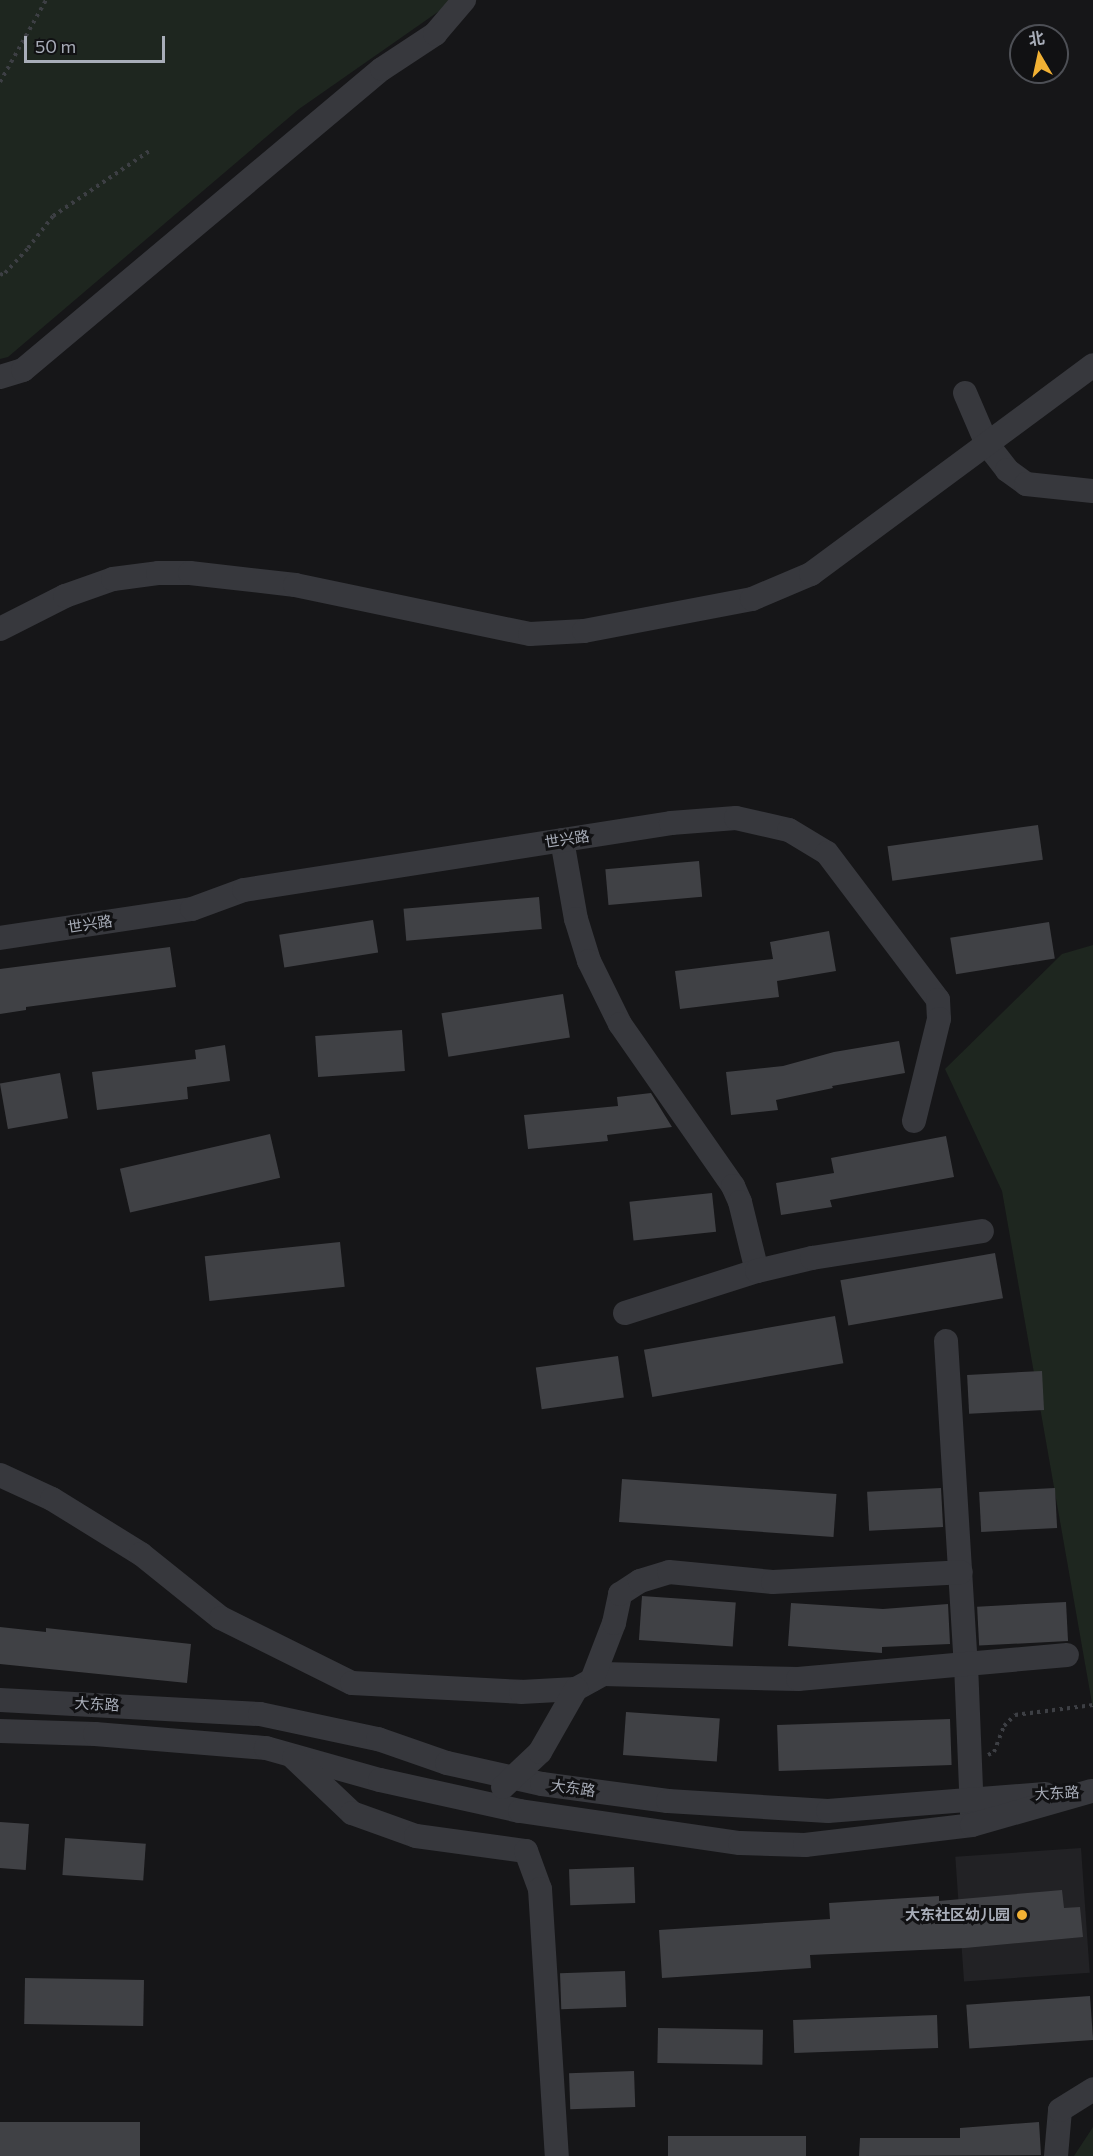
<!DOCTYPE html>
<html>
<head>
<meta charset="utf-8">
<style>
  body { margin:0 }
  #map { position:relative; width:1093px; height:2156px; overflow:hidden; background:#161618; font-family:Commissioner,"Noto Sans SC",sans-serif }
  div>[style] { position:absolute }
  .built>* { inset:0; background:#222225; transform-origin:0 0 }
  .green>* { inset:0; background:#1e261f }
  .building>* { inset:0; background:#404145; transform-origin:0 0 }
  .path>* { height:4px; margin-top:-2px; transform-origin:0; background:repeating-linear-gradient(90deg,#3d3f44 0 3px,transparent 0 7.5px) }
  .minor>* { height:24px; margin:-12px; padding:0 12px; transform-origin:12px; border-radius:12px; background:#37383d }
  .dots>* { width:16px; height:16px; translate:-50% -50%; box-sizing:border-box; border:3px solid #111113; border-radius:50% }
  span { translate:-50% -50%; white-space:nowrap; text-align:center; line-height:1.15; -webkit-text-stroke:6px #111113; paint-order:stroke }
  .street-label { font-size:15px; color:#a8adb8 }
  .poi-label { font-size:15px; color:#a8adb8; font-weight:700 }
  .right { translate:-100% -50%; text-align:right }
  .north { position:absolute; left:1009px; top:24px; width:60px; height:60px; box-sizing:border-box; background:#111113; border:2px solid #4d4f55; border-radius:50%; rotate:351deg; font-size:16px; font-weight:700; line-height:24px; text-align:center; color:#a8adb8 }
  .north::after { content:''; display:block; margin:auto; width:21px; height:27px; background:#f2b134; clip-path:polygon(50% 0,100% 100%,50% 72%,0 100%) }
  .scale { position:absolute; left:24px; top:36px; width:141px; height:27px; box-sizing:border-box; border:3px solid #a8adb8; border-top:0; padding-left:8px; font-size:18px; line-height:21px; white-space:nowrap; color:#a8adb8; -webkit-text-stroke:4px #111113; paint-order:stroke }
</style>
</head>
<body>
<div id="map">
  <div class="built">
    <div style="left:1081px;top:1848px;width:125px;height:126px;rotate:86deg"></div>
  </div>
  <div class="green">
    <div style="clip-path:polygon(0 0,455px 0,299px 109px,8px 357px,0 359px)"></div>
    <div style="clip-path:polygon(1093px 945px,1093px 1709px,1002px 1191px,945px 1069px,1062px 954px)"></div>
    <div style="clip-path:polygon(1093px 2127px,1093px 2156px,1074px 2156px)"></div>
  </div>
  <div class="building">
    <div style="left:1038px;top:825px;width:35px;height:152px;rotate:82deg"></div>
    <div style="left:699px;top:861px;width:36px;height:94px;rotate:85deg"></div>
    <div style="left:539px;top:897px;width:32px;height:136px;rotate:85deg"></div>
    <div style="left:373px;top:920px;width:33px;height:95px;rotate:81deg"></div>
    <div style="left:1049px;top:922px;width:37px;height:100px;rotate:81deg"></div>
    <div style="clip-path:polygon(829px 931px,836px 971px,777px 981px,779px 997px,680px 1009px,675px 971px,773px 959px,770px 942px)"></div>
    <div style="clip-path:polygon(170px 947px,176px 987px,26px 1007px,26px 1010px,0 1014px,0 969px)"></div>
    <div style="left:563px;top:994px;width:44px;height:123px;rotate:81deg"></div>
    <div style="left:402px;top:1030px;width:41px;height:87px;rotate:86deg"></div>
    <div style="clip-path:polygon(899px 1041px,905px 1073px,832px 1086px,833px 1088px,776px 1100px,778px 1110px,731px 1115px,726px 1072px,783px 1066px,834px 1052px)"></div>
    <div style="clip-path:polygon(225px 1045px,230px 1081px,187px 1087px,188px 1099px,97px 1110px,92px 1072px,196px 1059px,195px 1050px)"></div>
    <div style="left:60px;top:1073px;width:46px;height:61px;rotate:80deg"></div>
    <div style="clip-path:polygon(651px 1093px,672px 1127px,607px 1135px,608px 1141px,528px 1149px,524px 1115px,618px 1106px,617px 1097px)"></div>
    <div style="left:270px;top:1134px;width:45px;height:154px;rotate:77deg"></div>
    <div style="clip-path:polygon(946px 1136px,954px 1177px,830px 1200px,832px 1207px,781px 1215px,776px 1183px,834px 1173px,831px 1158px)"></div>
    <div style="left:712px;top:1193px;width:39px;height:83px;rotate:84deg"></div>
    <div style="left:340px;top:1242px;width:45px;height:136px;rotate:84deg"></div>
    <div style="left:995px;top:1253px;width:46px;height:157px;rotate:80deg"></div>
    <div style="left:835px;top:1316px;width:48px;height:194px;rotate:80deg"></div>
    <div style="left:618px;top:1356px;width:42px;height:83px;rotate:82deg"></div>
    <div style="left:1042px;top:1371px;width:39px;height:75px;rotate:87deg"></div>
    <div style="left:622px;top:1479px;width:215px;height:43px;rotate:4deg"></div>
    <div style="left:941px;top:1488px;width:39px;height:74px;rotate:87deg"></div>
    <div style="left:1055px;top:1488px;width:40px;height:76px;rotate:87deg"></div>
    <div style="left:642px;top:1596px;width:94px;height:44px;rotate:4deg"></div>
    <div style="left:1066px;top:1602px;width:39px;height:89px;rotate:87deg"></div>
    <div style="clip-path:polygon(791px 1603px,883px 1609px,948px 1604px,950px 1644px,882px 1647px,882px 1653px,788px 1646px)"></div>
    <div style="clip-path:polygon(0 1627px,46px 1632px,46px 1628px,191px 1644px,187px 1683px,0 1664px)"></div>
    <div style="left:626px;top:1712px;width:94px;height:43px;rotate:4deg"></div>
    <div style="left:950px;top:1719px;width:46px;height:173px;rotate:88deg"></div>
    <div style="left:0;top:1822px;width:29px;height:46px;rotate:4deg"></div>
    <div style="left:65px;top:1838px;width:81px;height:37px;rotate:4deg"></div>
    <div style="left:634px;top:1867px;width:36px;height:65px;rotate:88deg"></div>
    <div style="clip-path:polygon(1062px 1890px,1064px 1908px,1080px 1907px,1083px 1937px,965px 1948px,810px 1955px,811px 1968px,662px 1978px,659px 1930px,830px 1919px,829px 1903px,939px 1896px,939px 1901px)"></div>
    <div style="left:625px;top:1971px;width:36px;height:65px;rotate:88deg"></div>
    <div style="left:25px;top:1978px;width:119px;height:46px;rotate:1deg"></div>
    <div style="left:1090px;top:1996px;width:44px;height:124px;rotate:86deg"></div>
    <div style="left:937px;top:2015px;width:33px;height:144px;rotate:88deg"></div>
    <div style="left:658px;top:2028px;width:105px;height:35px;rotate:1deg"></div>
    <div style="left:634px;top:2071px;width:36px;height:65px;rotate:88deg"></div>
    <div style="left:0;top:2122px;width:140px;height:34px"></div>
    <div style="clip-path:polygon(1039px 2122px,1041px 2155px,859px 2156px,860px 2138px,960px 2138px,960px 2128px)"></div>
    <div style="left:668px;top:2136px;width:138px;height:20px"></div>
  </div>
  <div class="path">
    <div style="left:0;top:82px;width:94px;rotate:-60.7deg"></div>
    <div style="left:0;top:275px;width:5px;rotate:-22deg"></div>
    <div style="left:5px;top:273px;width:34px;rotate:-47deg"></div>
    <div style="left:28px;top:248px;width:41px;rotate:-52deg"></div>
    <div style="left:53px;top:216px;width:118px;rotate:-34deg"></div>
    <div style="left:988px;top:1755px;width:7px;rotate:-27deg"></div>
    <div style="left:994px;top:1752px;width:28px;rotate:-69deg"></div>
    <div style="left:1004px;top:1726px;width:16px;rotate:-45deg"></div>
    <div style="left:1015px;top:1715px;width:79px;rotate:-7.3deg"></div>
  </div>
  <div class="minor">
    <div style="left:0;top:377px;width:24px;rotate:-17deg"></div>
    <div style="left:23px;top:370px;width:468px;rotate:-40deg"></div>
    <div style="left:382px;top:69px;width:64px;rotate:-33.4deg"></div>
    <div style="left:435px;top:34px;width:45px;rotate:-49.5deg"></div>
    <div style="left:965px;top:393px;width:56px;rotate:66.7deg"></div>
    <div style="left:987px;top:444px;width:33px;rotate:52deg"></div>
    <div style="left:1007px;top:470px;width:24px;rotate:36deg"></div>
    <div style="left:1026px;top:484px;width:67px;rotate:6deg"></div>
    <div style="left:0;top:629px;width:73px;rotate:-26.9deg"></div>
    <div style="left:65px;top:596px;width:51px;rotate:-19.5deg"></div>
    <div style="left:113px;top:579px;width:45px;rotate:-7.6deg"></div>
    <div style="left:158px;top:573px;width:32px"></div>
    <div style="left:190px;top:573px;width:106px;rotate:6.5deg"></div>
    <div style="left:295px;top:585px;width:240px;rotate:11.8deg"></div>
    <div style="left:530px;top:634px;width:54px;rotate:-3.2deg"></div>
    <div style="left:584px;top:631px;width:171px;rotate:-10.8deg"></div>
    <div style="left:752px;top:599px;width:64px;rotate:-23deg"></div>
    <div style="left:811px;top:574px;width:351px;rotate:-36.5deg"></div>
    <div style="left:562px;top:840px;width:80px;rotate:80deg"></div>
    <div style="left:576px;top:919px;width:44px;rotate:72.8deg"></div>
    <div style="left:589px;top:961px;width:70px;rotate:63.8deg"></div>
    <div style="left:620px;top:1024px;width:198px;rotate:55.1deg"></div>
    <div style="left:733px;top:1186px;width:17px;rotate:66deg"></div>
    <div style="left:740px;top:1202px;width:71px;rotate:76.2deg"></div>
    <div style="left:0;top:938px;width:194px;rotate:-8.6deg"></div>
    <div style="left:192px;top:909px;width:55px;rotate:-20.1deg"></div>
    <div style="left:244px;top:890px;width:432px;rotate:-8.9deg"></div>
    <div style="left:671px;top:823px;width:65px;rotate:-4.4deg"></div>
    <div style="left:736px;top:818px;width:54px;rotate:12.8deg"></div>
    <div style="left:789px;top:830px;width:44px;rotate:31.2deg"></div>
    <div style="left:827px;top:853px;width:184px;rotate:52.9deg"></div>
    <div style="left:938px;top:1000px;width:19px;rotate:87deg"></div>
    <div style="left:939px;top:1019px;width:105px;rotate:103.8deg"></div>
    <div style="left:625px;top:1313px;width:139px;rotate:-17.7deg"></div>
    <div style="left:757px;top:1271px;width:57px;rotate:-13.3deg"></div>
    <div style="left:812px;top:1258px;width:172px;rotate:-9deg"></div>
    <div style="left:946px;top:1341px;width:324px;rotate:86.5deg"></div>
    <div style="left:966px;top:1664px;width:151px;rotate:87.7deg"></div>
    <div style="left:0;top:1475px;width:57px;rotate:24.8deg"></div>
    <div style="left:52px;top:1499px;width:105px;rotate:31.7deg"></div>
    <div style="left:141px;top:1554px;width:102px;rotate:38.7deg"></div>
    <div style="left:221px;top:1618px;width:146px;rotate:26.4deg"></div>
    <div style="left:352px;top:1683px;width:169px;rotate:3deg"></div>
    <div style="left:521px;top:1692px;width:55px;rotate:-3.1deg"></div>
    <div style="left:576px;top:1689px;width:31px;rotate:-29deg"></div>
    <div style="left:603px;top:1674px;width:195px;rotate:1.5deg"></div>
    <div style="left:798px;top:1679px;width:270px;rotate:-5.1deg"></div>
    <div style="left:592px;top:1680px;width:61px;rotate:-68.9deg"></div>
    <div style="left:614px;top:1623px;width:30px;rotate:-78deg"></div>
    <div style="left:620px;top:1594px;width:24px;rotate:-33deg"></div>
    <div style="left:640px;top:1581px;width:30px;rotate:-17deg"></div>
    <div style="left:669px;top:1572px;width:104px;rotate:5.5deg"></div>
    <div style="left:773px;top:1582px;width:188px;rotate:-3deg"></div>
    <div style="left:0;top:1700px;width:260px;rotate:3.1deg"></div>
    <div style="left:260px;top:1714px;width:121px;rotate:12deg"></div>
    <div style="left:378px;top:1739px;width:73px;rotate:19.2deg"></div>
    <div style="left:447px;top:1763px;width:97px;rotate:12.5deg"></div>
    <div style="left:542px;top:1784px;width:127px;rotate:7.7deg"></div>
    <div style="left:668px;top:1801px;width:160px;rotate:3.6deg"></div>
    <div style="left:828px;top:1811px;width:218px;rotate:-4.5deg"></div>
    <div style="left:0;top:1731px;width:95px;rotate:1.8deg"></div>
    <div style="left:95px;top:1734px;width:172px;rotate:4.7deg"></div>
    <div style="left:266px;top:1748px;width:118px;rotate:15.7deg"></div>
    <div style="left:380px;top:1780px;width:143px;rotate:12.5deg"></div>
    <div style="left:520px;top:1811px;width:222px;rotate:8.3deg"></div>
    <div style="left:740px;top:1843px;width:65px;rotate:1.8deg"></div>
    <div style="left:805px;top:1845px;width:168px;rotate:-6.8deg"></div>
    <div style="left:972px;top:1825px;width:124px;rotate:-15.9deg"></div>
    <div style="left:294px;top:1758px;width:80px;rotate:43.5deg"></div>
    <div style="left:352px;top:1813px;width:68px;rotate:19.8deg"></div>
    <div style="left:416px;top:1836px;width:111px;rotate:7.8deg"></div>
    <div style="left:526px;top:1851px;width:40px;rotate:69.8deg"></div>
    <div style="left:540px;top:1889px;width:268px;rotate:86.4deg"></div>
    <div style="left:503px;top:1787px;width:51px;rotate:-43.4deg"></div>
    <div style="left:540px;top:1752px;width:73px;rotate:-60.3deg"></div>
    <div style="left:1056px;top:2156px;width:46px;rotate:-85deg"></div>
    <div style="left:1060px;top:2110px;width:39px;rotate:-32deg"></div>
  </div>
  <div class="dots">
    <div style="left:1022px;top:1915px;background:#f2b134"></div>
  </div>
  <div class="street-label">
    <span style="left:567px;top:839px;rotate:-9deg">世兴路</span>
    <span style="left:90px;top:924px;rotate:-9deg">世兴路</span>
    <span style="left:97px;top:1704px;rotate:3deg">大东路</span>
    <span style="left:573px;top:1788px;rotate:8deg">大东路</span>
    <span style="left:1057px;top:1793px;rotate:-3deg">大东路</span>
  </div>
  <div class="poi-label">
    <span class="right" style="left:1010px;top:1915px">大东社区幼儿园</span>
  </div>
  <div class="north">北</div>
  <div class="scale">50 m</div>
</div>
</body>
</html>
